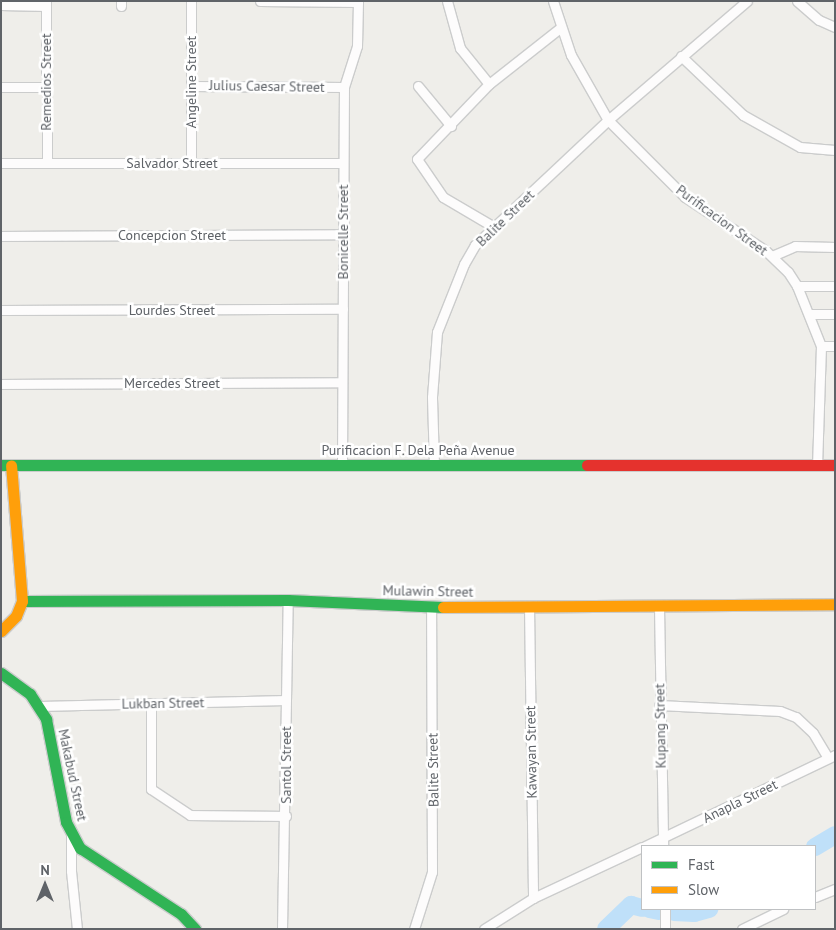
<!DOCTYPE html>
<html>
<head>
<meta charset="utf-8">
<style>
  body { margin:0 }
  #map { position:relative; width:836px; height:930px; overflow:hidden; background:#efeeea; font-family:"PT Sans",sans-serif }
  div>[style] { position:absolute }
  .river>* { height:18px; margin:-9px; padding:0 9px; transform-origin:9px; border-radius:9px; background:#bfe0f9 }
  .roads { filter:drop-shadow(1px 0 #cbcccc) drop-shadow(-1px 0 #cbcccc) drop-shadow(0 1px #cbcccc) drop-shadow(0 -1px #cbcccc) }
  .street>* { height:9px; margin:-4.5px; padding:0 4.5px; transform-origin:4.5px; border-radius:4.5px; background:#fdfcfc }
  .fast>* { height:11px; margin:-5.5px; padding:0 5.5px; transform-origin:5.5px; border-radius:5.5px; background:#30b455 }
  .slow>* { height:11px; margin:-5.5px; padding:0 5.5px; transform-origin:5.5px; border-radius:5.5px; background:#ff9f0a }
  .jam>* { height:11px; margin:-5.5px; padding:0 5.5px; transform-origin:5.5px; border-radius:5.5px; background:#e5322d }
  span { translate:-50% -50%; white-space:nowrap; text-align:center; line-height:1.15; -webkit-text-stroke:5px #fff; paint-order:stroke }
  .street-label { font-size:14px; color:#5f6368 }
  .frame { position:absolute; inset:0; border:2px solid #5f6368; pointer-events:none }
  .legend { position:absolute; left:641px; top:845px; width:175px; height:65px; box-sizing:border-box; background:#fff; border:1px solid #bfc1c3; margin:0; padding:6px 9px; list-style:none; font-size:15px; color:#5f6368 }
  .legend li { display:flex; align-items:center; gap:10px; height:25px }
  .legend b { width:25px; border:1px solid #bfc1c3 }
  .north { position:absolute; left:20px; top:860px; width:50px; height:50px; -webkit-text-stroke:4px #fff; paint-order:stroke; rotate:0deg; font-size:14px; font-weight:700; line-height:20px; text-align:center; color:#5f6368 }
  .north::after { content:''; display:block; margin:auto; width:18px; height:22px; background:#5f6368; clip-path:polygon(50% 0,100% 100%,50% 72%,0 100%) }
</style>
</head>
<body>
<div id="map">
  <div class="river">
    <div style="left:815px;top:847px;width:23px;rotate:-31deg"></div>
    <div style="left:649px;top:909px;width:10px;rotate:11deg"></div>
    <div style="left:674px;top:912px;width:20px;rotate:3deg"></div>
    <div style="left:694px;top:913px;width:16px;rotate:-15deg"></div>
    <div style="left:606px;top:929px;width:35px;rotate:-44deg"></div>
    <div style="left:631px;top:905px;width:11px;rotate:15deg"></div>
  </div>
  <div class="roads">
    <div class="street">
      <div style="left:46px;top:1px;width:162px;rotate:89.6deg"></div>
      <div style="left:121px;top:1px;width:5px;rotate:90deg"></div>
      <div style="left:191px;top:1px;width:162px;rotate:90deg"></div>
      <div style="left:260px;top:1px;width:98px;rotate:0.6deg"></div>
      <div style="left:447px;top:1px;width:49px;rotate:74.5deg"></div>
      <div style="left:460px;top:48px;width:46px;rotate:51.1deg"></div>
      <div style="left:553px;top:1px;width:57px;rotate:71.6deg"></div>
      <div style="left:571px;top:55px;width:75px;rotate:60.4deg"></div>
      <div style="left:608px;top:120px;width:109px;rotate:45deg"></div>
      <div style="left:685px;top:197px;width:97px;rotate:33.7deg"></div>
      <div style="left:766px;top:251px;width:30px;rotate:44deg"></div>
      <div style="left:788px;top:272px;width:17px;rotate:57deg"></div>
      <div style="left:797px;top:286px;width:65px;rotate:68.2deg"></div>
      <div style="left:821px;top:346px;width:119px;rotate:91.9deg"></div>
      <div style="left:797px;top:1px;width:29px;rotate:41deg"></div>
      <div style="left:819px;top:20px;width:17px;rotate:24deg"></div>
      <div style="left:1px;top:5px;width:45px;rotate:1.3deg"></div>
      <div style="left:681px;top:56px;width:86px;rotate:43.6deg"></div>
      <div style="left:743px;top:115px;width:65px;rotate:29.3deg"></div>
      <div style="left:800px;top:147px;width:35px;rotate:5deg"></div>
      <div style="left:191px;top:86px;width:153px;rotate:0.4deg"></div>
      <div style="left:418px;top:86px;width:52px;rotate:50.5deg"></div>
      <div style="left:1px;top:87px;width:46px"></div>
      <div style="left:1px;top:163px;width:342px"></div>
      <div style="left:494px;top:227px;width:59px;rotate:-149.5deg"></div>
      <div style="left:443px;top:197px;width:46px;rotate:-124.4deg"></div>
      <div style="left:417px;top:159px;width:104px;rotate:-46.2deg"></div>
      <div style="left:489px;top:84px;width:90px;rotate:-38.3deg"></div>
      <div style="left:1px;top:236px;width:342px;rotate:-0.3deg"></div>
      <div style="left:772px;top:256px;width:25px;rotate:-23deg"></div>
      <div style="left:795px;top:246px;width:40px;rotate:1.4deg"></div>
      <div style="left:797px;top:286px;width:38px"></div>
      <div style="left:1px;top:310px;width:342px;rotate:-0.2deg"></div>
      <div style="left:810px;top:314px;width:25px"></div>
      <div style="left:821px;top:346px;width:14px"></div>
      <div style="left:1px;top:384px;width:341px;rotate:-0.3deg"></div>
      <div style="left:342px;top:465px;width:378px;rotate:-89.7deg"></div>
      <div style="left:344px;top:87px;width:43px;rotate:-72.4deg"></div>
      <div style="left:357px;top:46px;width:45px;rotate:-88.7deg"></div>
      <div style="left:434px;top:465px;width:68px;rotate:-91.7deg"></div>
      <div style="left:432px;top:397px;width:65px;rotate:-85.6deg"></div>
      <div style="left:437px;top:332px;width:73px;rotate:-68.3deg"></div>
      <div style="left:464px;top:264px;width:22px;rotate:-60deg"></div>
      <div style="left:475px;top:245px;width:183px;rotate:-43.2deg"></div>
      <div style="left:608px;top:120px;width:183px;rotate:-40.6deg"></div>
      <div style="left:529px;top:606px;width:292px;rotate:89.2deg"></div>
      <div style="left:659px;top:607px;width:239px;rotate:89deg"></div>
      <div style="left:151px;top:703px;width:86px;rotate:90deg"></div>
      <div style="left:151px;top:789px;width:47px;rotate:33.7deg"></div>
      <div style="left:190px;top:815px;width:96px;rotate:0.6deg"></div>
      <div style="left:659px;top:705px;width:121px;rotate:2.8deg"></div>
      <div style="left:780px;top:711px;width:17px;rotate:21deg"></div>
      <div style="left:796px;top:717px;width:23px;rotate:43deg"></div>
      <div style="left:813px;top:733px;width:29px;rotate:59deg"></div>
      <div style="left:40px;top:706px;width:246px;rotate:-1.4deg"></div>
      <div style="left:71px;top:836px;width:35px;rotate:90deg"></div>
      <div style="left:71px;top:871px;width:58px;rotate:84.1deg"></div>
      <div style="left:645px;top:846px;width:211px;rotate:-25.6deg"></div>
      <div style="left:815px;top:897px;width:22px;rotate:-22deg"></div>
      <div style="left:665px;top:909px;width:20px;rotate:90deg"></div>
      <div style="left:282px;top:929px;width:329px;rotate:-89deg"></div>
      <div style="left:414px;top:929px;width:60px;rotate:-72.5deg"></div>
      <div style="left:432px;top:872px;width:265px;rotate:-90.2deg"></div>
      <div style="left:484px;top:929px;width:58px;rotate:-32.3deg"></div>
      <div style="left:533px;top:898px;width:120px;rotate:-25.1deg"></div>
      <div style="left:742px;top:929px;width:46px;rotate:-26deg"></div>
    </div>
    <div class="fast">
      <div style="left:1px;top:465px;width:586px"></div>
      <div style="left:22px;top:601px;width:266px;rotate:-0.2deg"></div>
      <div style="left:288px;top:600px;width:155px;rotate:2.6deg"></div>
      <div style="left:1px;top:673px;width:36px;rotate:36deg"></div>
      <div style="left:30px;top:694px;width:30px;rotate:57deg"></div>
      <div style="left:46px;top:719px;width:105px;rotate:79deg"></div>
      <div style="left:66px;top:822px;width:30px;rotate:62deg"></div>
      <div style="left:80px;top:848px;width:121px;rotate:33.2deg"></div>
      <div style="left:181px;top:914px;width:21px;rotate:47deg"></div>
    </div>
    <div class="slow">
      <div style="left:443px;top:607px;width:392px;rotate:-0.4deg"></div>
      <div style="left:1px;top:631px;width:21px;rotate:-45deg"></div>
      <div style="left:16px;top:616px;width:16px;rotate:-68deg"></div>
      <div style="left:22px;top:601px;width:136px;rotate:-94.6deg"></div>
    </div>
    <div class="jam">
      <div style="left:587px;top:465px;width:248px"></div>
    </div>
  </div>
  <div class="street-label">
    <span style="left:46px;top:82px;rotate:-90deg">Remedios Street</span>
    <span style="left:191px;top:82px;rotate:-90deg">Angeline Street</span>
    <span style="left:267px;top:86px;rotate:1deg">Julius Caesar Street</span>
    <span style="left:172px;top:163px">Salvador Street</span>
    <span style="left:505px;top:218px;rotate:-44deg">Balite Street</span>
    <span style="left:722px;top:220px;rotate:36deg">Purificacion Street</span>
    <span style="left:343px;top:232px;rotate:-90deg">Bonicelle Street</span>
    <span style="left:172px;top:235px">Concepcion Street</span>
    <span style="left:172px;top:310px">Lourdes Street</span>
    <span style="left:172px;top:383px">Mercedes Street</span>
    <span style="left:418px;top:450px">Purificacion F. Dela Peña Avenue</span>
    <span style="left:428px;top:591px;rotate:1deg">Mulawin Street</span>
    <span style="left:163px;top:703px;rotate:-1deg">Lukban Street</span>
    <span style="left:660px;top:726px;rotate:-91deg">Kupang Street</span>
    <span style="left:531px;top:752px;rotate:-91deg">Kawayan Street</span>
    <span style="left:286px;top:765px;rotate:-90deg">Santol Street</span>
    <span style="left:433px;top:770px;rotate:-91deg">Balite Street</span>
    <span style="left:73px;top:775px;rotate:78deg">Makabud Street</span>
    <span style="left:740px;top:801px;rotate:-26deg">Anapla Street</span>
  </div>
  <div class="frame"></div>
  <ul class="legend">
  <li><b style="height:6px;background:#30b455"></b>Fast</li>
  <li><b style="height:6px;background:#ff9f0a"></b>Slow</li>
  </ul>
  <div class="north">N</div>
</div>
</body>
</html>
